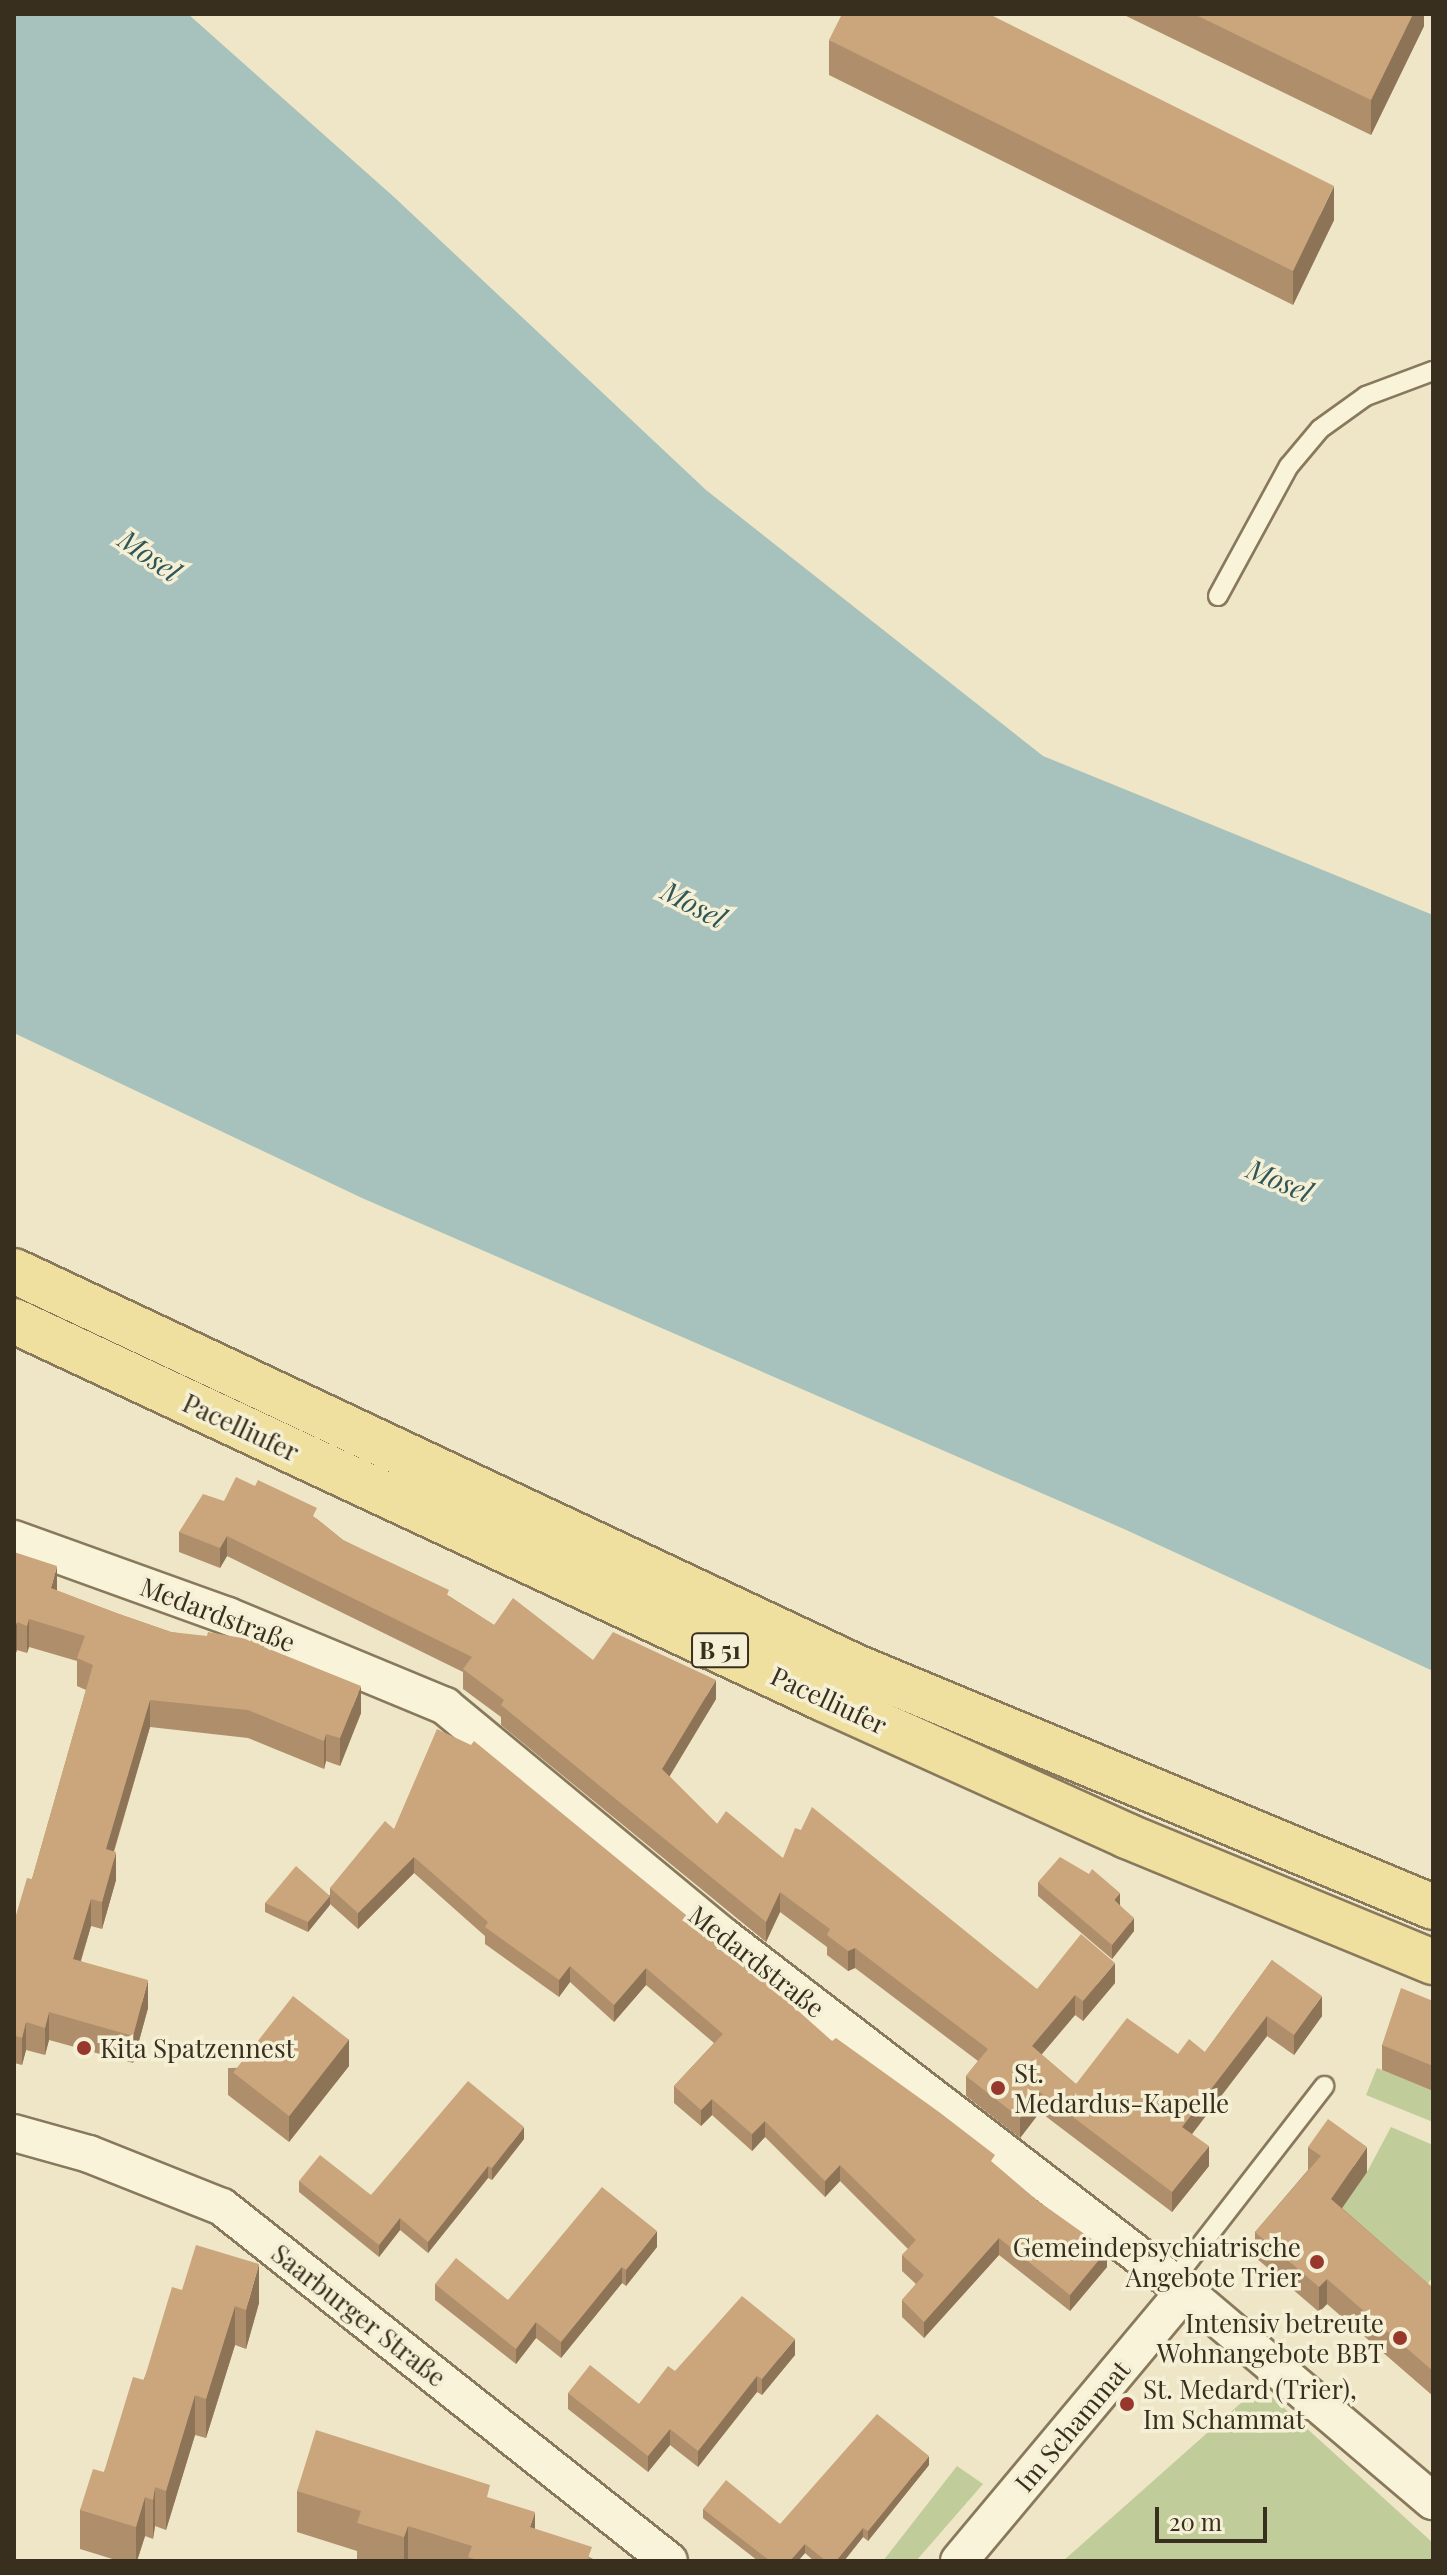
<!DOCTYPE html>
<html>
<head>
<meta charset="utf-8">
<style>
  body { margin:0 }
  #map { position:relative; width:1447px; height:2575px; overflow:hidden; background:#eee6c6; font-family:"Playfair Display",serif }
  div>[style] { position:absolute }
  .green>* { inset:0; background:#c0cc9a }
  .water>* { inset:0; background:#a7c1bc }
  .roads { filter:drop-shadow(2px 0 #89795c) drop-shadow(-2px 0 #89795c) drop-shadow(0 2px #89795c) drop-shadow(0 -2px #89795c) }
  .lane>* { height:18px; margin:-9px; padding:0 9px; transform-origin:9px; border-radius:9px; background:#f8f3d9 }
  .street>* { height:36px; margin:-18px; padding:0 18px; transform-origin:18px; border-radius:18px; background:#f8f3d9 }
  .primary>* { height:44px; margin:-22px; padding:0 22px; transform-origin:22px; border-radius:22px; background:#f0e09f }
  .wall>* { inset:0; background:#af8f6b }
  .shaded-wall>* { inset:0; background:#8e7457 }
  .building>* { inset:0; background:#cba67c; transform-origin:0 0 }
  .dots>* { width:22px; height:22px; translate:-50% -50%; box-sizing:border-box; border:4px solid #f5f0d5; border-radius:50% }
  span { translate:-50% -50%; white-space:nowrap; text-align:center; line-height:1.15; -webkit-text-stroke:7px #f5f0d5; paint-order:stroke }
  .shield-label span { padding:2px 6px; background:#f5f0d5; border:2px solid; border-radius:6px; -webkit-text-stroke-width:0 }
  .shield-label { font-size:24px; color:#392f1f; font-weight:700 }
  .street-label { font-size:26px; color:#392f1f }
  .poi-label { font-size:26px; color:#392f1f }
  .left { translate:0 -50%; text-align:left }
  .right { translate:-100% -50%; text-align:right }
  .water-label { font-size:28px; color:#2f5759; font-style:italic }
  .frame { position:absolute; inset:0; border:16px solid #392f1f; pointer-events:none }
  .scale { position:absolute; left:1155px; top:2507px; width:112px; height:36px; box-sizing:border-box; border:4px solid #392f1f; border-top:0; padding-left:10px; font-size:24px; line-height:28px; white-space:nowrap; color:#392f1f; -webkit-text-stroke:6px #f5f0d5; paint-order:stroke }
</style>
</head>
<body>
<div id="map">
  <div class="green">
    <div style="clip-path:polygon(1377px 2068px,1433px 2091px,1433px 2122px,1366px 2095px)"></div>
    <div style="clip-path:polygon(1391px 2127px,1433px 2145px,1433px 2276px,1417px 2300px,1329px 2222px,1367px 2172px)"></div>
    <div style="clip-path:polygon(1260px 2386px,1433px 2543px,1433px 2561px,1063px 2561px)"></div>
    <div style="clip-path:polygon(957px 2466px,983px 2484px,916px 2561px,883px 2561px)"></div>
  </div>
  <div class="water">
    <div style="clip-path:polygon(14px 14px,188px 14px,394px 197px,706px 490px,1043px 756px,1433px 915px,1433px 1671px,1124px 1529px,362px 1198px,14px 1033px)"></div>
  </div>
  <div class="roads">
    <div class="lane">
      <div style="left:1218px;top:596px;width:148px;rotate:-61.4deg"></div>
      <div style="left:1289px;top:466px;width:48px;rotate:-50deg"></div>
      <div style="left:1320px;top:429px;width:57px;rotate:-35.7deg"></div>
      <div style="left:1366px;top:396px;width:72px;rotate:-20.5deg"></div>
      <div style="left:1173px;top:2281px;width:247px;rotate:-52.2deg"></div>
    </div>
    <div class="street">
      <div style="left:14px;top:1539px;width:227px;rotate:19.8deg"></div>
      <div style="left:228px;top:1616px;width:235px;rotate:22.5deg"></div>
      <div style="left:445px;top:1706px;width:361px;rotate:39.6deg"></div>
      <div style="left:723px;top:1936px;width:583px;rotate:37.54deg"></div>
      <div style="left:1185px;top:2291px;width:325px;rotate:40.3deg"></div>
      <div style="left:14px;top:2133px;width:78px;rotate:15.6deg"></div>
      <div style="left:89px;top:2154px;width:143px;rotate:21.7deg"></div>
      <div style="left:222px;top:2207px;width:570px;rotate:38.38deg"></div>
      <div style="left:959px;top:2561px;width:352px;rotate:-50.1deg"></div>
    </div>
    <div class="primary">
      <div style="left:14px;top:1271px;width:930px;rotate:25.19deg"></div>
      <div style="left:856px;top:1667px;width:625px;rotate:22.58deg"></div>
      <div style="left:14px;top:1321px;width:894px;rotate:25.02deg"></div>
      <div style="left:824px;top:1699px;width:333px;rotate:24.3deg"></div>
      <div style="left:1127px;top:1836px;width:331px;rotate:22.4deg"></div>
    </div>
  </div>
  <div class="wall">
    <div style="clip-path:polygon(1122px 14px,1424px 14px,1424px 26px,1371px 135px)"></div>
    <div style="clip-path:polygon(829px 40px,1334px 220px,1293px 305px,829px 75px)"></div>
    <div style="clip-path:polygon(255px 1486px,317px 1519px,343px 1540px,449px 1596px,494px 1625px,593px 1660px,716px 1699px,669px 1776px,717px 1824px,1037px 1989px,1115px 1983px,1083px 2021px,1075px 2015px,1041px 2054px,1076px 2084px,1178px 2054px,1205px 2052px,1272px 1960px,1322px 2016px,1294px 2055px,1267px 2036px,1192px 2134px,1209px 2166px,1172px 2212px,1040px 2112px,1020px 2138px,966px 2096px,966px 2076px,978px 2061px,855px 1968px,848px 1971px,827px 1955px,827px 1947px,780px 1912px,766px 1942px,501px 1725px,501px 1717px,463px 1689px,463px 1672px,227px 1556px,220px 1568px,179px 1552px,179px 1532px,224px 1501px)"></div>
    <div style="clip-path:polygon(14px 1552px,57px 1591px,119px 1614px,171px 1632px,265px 1648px,361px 1713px,340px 1766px,326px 1761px,324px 1769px,248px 1738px,150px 1727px,114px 1852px,116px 1880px,102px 1929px,91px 1926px,81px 1961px,148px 2008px,133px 2063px,49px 2040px,45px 2055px,26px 2050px,22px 2065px,14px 2063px,14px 1922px,32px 1879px,86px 1690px,77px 1686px,77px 1661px,29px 1647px,27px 1653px,17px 1650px,14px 1658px)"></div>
    <div style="clip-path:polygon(394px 1829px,832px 2041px,995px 2165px,1107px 2267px,1070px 2311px,999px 2255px,924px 2338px,902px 2317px,902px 2300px,916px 2284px,902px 2271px,902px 2255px,908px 2249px,840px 2181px,825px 2197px,765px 2137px,752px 2151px,712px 2115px,701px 2126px,674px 2103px,674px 2086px,714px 2043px,646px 1985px,614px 2022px,570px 1982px,559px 1997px,485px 1944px,485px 1936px,414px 1873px,358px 1929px,330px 1904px,308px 1932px,265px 1912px,265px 1903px,330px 1895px,330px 1888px)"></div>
    <div style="clip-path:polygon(1038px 1882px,1120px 1905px,1134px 1931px,1112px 1959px,1038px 1896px)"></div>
    <div style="clip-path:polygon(1433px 2001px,1433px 2091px,1382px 2070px,1382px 2045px)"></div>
    <div style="clip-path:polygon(349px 2066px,289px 2142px,228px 2095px,228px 2068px)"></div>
    <div style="clip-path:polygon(524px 2139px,492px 2180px,488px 2178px,428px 2253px,400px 2230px,379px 2257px,299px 2192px,299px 2181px,371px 2195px)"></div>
    <div style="clip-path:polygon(1308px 2147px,1367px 2172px,1342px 2208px,1433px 2288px,1433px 2396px,1327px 2304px,1319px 2312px,1255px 2257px,1255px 2232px,1308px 2170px)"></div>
    <div style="clip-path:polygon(657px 2247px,626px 2286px,622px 2283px,561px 2358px,536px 2338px,516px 2364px,435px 2300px,435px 2284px,508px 2300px)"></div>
    <div style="clip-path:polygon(182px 2290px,259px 2303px,246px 2349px,235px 2345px,206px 2438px,195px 2435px,166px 2530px,155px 2526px,153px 2539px,145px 2536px,137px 2561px,119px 2561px,80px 2549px,80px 2510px,104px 2472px)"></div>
    <div style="clip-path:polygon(795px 2355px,762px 2395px,757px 2392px,698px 2467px,670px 2445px,648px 2472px,568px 2409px,568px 2393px,639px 2404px,675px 2371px)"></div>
    <div style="clip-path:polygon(929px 2465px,868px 2541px,863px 2537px,844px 2561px,814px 2561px,805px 2553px,798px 2561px,758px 2561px,703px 2518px,703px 2509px,780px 2524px)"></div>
    <div style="clip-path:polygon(297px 2491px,490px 2498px,535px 2529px,597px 2561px,357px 2561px,357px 2551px,297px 2532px)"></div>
  </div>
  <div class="shaded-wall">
    <div style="clip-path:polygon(1413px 14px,1424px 14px,1424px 26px,1371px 135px,1371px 100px)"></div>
    <div style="clip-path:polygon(1334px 186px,1334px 220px,1293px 305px,1293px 271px)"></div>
    <div style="clip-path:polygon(227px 1536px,227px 1556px,220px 1568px,220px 1548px)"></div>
    <div style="clip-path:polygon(57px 1566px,57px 1594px,51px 1588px)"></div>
    <div style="clip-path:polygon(29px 1619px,29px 1647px,27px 1653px,27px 1626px)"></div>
    <div style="clip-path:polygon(17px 1622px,17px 1650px,14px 1658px,14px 1631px)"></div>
    <div style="clip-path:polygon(716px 1680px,716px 1699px,662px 1789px,662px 1769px)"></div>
    <div style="clip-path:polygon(361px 1686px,361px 1713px,340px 1766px,340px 1738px)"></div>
    <div style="clip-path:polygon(150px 1700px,150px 1727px,106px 1877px,106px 1849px)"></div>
    <div style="clip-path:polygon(326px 1734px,326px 1761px,324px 1769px,324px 1741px)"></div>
    <div style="clip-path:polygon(116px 1852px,116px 1880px,102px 1929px,102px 1902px)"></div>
    <div style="clip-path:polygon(414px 1857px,414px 1873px,358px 1929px,358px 1913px)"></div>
    <div style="clip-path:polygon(780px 1892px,780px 1912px,766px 1942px,766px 1922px)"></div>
    <div style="clip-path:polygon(1120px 1893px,1120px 1906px,1114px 1900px)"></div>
    <div style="clip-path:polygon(330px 1896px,330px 1905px,308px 1932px,308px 1922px)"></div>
    <div style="clip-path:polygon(91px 1899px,91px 1926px,73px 1986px,73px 1959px)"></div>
    <div style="clip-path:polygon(1134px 1918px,1134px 1931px,1112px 1959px,1112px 1945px)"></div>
    <div style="clip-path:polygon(855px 1948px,855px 1968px,848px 1971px,848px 1951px)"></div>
    <div style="clip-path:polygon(1115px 1963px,1115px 1983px,1083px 2021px,1083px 2001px)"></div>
    <div style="clip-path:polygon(570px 1966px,570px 1982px,559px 1997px,559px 1980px)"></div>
    <div style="clip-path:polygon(646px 1968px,646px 1985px,614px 2022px,614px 2005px)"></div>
    <div style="clip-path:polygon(148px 1980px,148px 2008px,133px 2063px,133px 2036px)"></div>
    <div style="clip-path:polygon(1075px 1995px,1075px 2015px,1032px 2066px,1032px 2046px)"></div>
    <div style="clip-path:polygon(1322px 1996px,1322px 2016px,1294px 2055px,1294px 2035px)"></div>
    <div style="clip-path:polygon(49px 2012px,49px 2040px,45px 2055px,45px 2028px)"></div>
    <div style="clip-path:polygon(1267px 2016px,1267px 2036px,1182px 2147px,1182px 2127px)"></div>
    <div style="clip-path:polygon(26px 2022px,26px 2050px,22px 2065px,22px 2038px)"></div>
    <div style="clip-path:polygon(349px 2039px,349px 2066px,289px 2142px,289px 2115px)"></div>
    <div style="clip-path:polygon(1040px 2092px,1040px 2112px,1020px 2138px,1020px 2118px)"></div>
    <div style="clip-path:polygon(712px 2099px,712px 2115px,701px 2126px,701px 2110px)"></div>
    <div style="clip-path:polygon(765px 2121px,765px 2137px,752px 2151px,752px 2134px)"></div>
    <div style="clip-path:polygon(524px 2127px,524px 2139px,492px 2180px,492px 2168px)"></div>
    <div style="clip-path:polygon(1209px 2146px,1209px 2166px,1172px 2212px,1172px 2192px)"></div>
    <div style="clip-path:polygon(1367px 2147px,1367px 2172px,1331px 2224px,1331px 2199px)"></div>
    <div style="clip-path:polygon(840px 2165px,840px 2181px,825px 2197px,825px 2181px)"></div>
    <div style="clip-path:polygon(488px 2166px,488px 2178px,428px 2253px,428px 2242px)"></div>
    <div style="clip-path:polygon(400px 2218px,400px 2230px,379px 2257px,379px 2245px)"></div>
    <div style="clip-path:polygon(657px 2231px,657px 2247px,626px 2286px,626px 2270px)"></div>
    <div style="clip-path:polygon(999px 2238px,999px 2255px,924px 2338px,924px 2322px)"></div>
    <div style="clip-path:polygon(1107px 2250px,1107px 2267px,1070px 2311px,1070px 2295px)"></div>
    <div style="clip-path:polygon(259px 2264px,259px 2303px,246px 2349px,246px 2310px)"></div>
    <div style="clip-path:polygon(622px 2267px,622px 2283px,561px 2358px,561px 2342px)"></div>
    <div style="clip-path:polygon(1327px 2279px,1327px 2304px,1319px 2312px,1319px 2287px)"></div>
    <div style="clip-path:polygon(235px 2306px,235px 2345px,206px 2438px,206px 2399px)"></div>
    <div style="clip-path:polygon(536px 2322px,536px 2338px,516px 2364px,516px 2349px)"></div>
    <div style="clip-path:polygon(795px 2339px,795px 2355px,762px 2395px,762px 2379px)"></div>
    <div style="clip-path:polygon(757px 2376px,757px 2392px,698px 2467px,698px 2451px)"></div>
    <div style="clip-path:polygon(195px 2395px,195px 2435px,166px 2530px,166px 2491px)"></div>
    <div style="clip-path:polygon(670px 2429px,670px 2445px,648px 2472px,648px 2456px)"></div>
    <div style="clip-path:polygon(929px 2456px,929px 2465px,868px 2541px,868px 2531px)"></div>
    <div style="clip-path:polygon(155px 2487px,155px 2526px,153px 2539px,153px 2500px)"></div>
    <div style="clip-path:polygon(145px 2497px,145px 2536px,137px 2561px,136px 2561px,136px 2527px)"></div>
    <div style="clip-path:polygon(535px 2512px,535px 2553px,530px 2527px)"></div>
    <div style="clip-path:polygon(408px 2526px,408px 2561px,404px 2561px,404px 2537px)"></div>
    <div style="clip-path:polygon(863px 2528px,863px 2537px,844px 2561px,836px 2561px)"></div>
    <div style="clip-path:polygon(805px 2544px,805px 2553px,798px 2561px,790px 2561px)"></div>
  </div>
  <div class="building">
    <div style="clip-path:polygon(842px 14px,989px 14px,1334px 186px,1293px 271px,829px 40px)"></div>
    <div style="clip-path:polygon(1194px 14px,1413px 14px,1371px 100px)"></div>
    <div style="clip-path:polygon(236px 1477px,255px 1486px,258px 1480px,317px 1508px,313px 1516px,343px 1540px,449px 1590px,447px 1595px,494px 1625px,513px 1598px,593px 1660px,613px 1632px,716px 1680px,662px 1769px,717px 1824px,726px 1811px,783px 1858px,795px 1828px,801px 1830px,812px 1807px,1037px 1989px,1081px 1934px,1115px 1963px,1083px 2001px,1075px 1995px,1032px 2046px,1076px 2084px,1127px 2018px,1178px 2054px,1189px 2039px,1205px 2052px,1272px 1960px,1322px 1996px,1294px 2035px,1267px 2016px,1182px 2127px,1209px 2146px,1172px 2192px,1040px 2092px,1020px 2118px,966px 2076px,988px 2049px,855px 1948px,848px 1951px,827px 1935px,830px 1929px,780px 1892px,766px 1922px,501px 1705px,504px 1700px,463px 1669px,472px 1657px,227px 1536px,220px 1548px,179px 1532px,203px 1494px,224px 1501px)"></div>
    <div style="clip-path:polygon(14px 1552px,57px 1566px,51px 1588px,119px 1614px,171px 1632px,207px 1636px,208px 1632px,265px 1642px,264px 1647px,361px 1686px,340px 1738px,326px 1734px,324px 1741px,248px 1710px,150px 1700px,106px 1849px,116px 1852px,102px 1902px,91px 1899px,73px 1959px,148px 1980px,133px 2036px,49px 2012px,45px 2028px,26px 2022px,22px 2038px,14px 2035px,14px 1922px,27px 1878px,32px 1879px,93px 1665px,77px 1658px,85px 1636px,29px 1619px,27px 1626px,17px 1622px,14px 1631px)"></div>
    <div style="clip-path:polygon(437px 1729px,471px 1745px,474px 1741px,747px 1965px,832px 2041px,836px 2038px,939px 2112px,995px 2155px,991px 2161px,1038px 2201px,1107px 2250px,1070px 2295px,999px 2238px,924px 2322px,902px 2300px,924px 2275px,902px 2255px,916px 2240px,840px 2165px,825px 2181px,765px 2121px,752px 2134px,712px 2099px,701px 2110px,674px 2086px,723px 2034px,646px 1968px,614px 2005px,570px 1966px,559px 1980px,485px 1927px,488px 1922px,414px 1857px,358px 1913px,330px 1888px,385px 1821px,394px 1829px)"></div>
    <div style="clip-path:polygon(1060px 1857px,1089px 1874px,1092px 1869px,1120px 1893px,1114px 1900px,1134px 1918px,1112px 1945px,1038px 1882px)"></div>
    <div style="clip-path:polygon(296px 1866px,330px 1896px,308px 1922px,265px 1903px)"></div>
    <div style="clip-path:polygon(1401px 1988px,1433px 2001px,1433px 2066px,1382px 2045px)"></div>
    <div style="left:293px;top:1996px;width:71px;height:97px;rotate:38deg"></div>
    <div style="clip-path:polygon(468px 2081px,524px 2127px,492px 2168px,488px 2166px,428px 2242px,400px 2218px,379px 2245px,299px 2181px,320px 2155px,371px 2195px)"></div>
    <div style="clip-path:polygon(1328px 2119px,1367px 2147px,1331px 2199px,1433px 2288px,1433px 2371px,1327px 2279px,1319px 2287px,1255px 2232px,1321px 2156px,1308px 2147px)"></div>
    <div style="clip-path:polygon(602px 2187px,657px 2231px,626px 2270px,622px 2267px,561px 2342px,536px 2322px,516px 2349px,435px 2284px,456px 2258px,508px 2300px)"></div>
    <div style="clip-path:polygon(196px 2245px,259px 2264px,246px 2310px,235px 2306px,206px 2399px,195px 2395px,166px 2491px,155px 2487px,153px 2500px,145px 2497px,136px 2527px,80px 2510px,93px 2469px,104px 2472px,133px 2377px,144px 2380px,172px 2287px,182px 2290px)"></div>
    <div style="clip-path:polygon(742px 2296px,795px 2339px,762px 2379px,757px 2376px,698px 2451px,670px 2429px,648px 2456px,568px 2393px,590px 2365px,639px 2404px,668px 2366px,675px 2371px)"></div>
    <div style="clip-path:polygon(877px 2414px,929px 2456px,868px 2531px,863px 2528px,836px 2561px,826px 2561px,805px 2544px,790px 2561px,770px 2561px,703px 2509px,726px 2480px,780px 2524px)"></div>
    <div style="clip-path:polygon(316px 2430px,490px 2485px,487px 2497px,535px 2512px,530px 2527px,592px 2547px,588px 2558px,597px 2561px,480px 2561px,468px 2557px,472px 2546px,408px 2526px,404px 2537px,357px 2523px,361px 2511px,297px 2491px)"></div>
  </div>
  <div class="dots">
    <div style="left:84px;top:2048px;background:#97382c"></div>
    <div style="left:998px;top:2088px;background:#97382c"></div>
    <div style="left:1317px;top:2262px;background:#97382c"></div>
    <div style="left:1400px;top:2338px;background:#97382c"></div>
    <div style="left:1127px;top:2404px;background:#97382c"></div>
  </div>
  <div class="shield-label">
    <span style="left:720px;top:1650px">B 51</span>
  </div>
  <div class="street-label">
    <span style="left:241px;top:1427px;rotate:25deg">Pacelliufer</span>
    <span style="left:218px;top:1614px;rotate:21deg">Medardstraße</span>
    <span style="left:829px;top:1700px;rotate:25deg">Pacelliufer</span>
    <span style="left:757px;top:1961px;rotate:38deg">Medardstraße</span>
    <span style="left:359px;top:2315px;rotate:38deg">Saarburger Straße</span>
    <span style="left:1072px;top:2426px;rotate:-50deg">Im Schammat</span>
  </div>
  <div class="poi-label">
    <span class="left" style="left:100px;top:2048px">Kita Spatzennest</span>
    <span class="left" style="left:1014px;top:2088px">St.<br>Medardus-Kapelle</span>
    <span class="right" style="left:1301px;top:2262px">Gemeindepsychiatrische<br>Angebote Trier</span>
    <span class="right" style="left:1384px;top:2338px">Intensiv betreute<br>Wohnangebote BBT</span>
    <span class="left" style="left:1143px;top:2404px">St. Medard (Trier),<br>Im Schammat</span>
  </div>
  <div class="water-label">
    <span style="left:150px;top:555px;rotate:35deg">Mosel</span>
    <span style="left:694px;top:904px;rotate:28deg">Mosel</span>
    <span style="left:1280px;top:1180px;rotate:23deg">Mosel</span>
  </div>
  <div class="frame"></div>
  <div class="scale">20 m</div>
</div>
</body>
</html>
